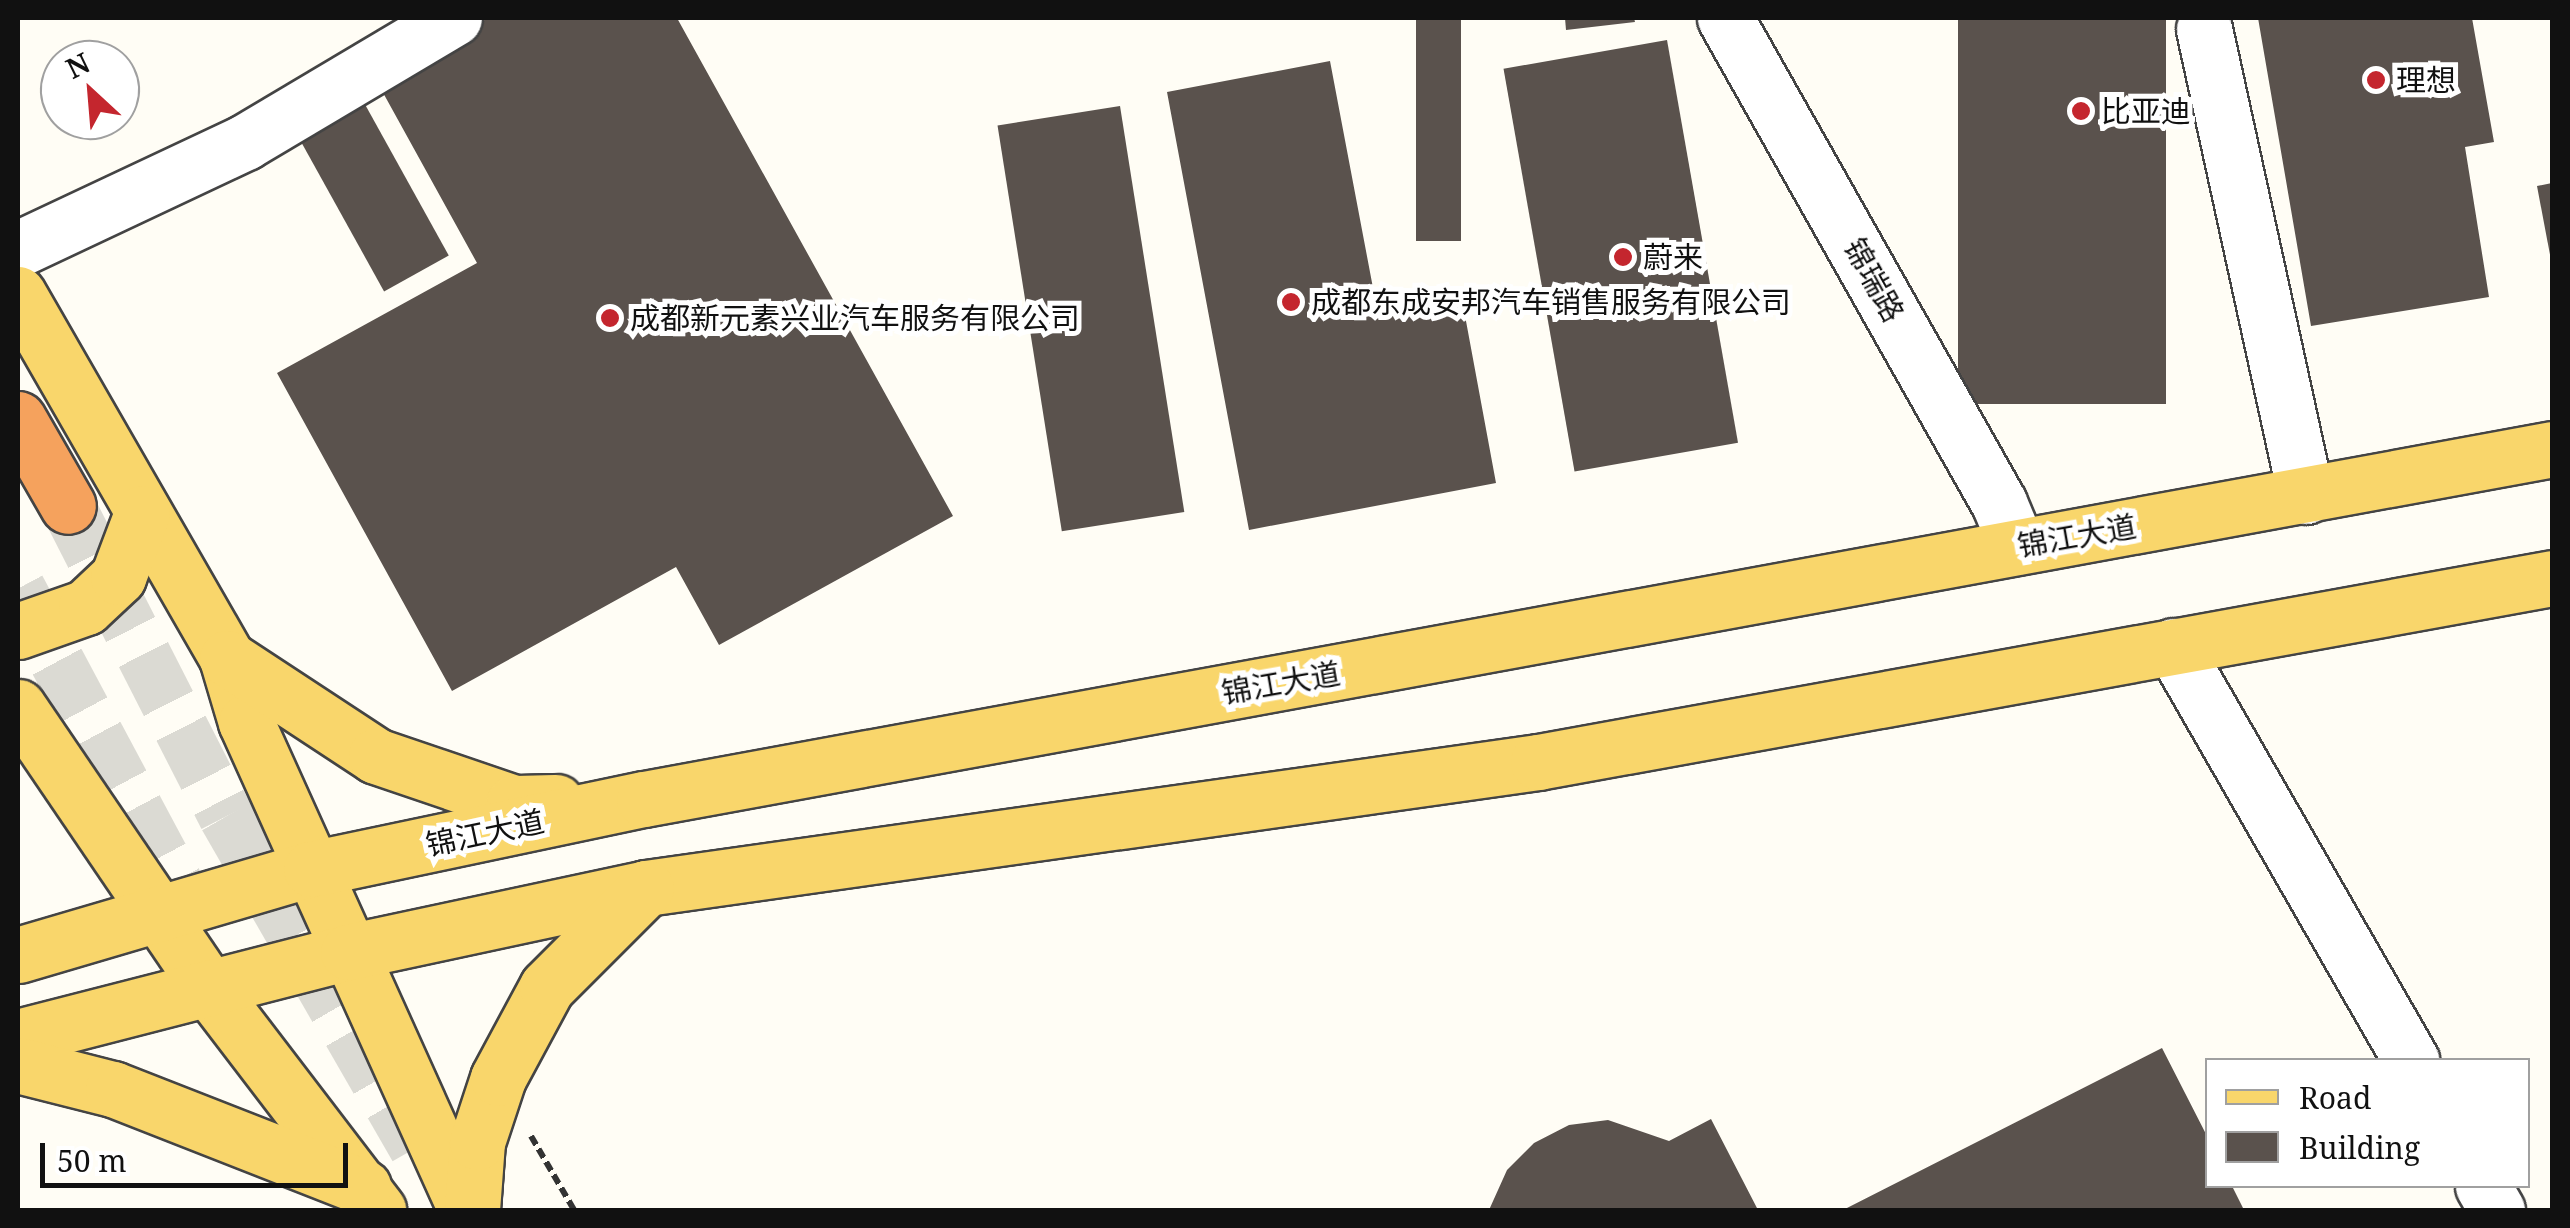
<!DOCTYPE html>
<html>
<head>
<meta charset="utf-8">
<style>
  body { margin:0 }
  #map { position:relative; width:2570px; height:1228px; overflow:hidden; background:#fffdf5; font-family:"Noto Serif","Noto Sans SC",serif }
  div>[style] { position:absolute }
  .building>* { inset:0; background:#5a524d; transform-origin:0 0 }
  .highway-tunnel>* { height:55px; margin-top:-27.5px; transform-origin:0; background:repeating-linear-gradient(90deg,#dbdad3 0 55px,transparent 0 83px) }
  .path>* { height:6px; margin-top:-3px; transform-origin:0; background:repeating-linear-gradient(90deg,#333 0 10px,transparent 0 15px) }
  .roads { filter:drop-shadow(2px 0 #444) drop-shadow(-2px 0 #444) drop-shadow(0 2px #444) drop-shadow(0 -2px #444) }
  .minor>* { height:55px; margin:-27.5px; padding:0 27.5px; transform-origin:27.5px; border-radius:27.5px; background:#fff }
  .major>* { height:55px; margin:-27.5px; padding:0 27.5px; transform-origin:27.5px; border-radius:27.5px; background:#f9d66b }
  .highway>* { height:55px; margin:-27.5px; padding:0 27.5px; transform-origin:27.5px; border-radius:27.5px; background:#f5a25d }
  .dots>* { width:28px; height:28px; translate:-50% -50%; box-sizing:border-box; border:5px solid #fff; border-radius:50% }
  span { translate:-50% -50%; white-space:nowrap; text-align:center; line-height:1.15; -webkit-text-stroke:10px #fff; paint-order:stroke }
  .poi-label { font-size:30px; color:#111 }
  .left { translate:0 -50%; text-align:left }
  .street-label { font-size:30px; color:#111 }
  .frame { position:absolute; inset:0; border:20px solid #111; pointer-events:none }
  .legend { position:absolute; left:2205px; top:1058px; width:325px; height:130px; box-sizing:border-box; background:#fff; border:2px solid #a0a0a0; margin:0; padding:12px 18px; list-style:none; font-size:30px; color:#111 }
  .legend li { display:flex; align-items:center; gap:20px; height:50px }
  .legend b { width:50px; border:2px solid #a0a0a0 }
  .north { position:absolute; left:40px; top:40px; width:100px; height:100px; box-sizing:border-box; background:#fff; border:2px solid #a0a0a0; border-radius:50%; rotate:334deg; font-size:28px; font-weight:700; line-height:40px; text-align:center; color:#111 }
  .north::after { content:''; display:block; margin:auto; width:35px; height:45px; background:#c4262e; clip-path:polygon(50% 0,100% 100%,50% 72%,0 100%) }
  .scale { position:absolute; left:40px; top:1143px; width:308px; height:45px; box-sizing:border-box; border:5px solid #111; border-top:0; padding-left:12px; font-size:30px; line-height:35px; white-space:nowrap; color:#111; -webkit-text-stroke:8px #fff; paint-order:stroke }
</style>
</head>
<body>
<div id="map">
  <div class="building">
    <div style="clip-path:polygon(488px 18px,677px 18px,953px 516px,719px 645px,676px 567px,452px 691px,277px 373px,477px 263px,376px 80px)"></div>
    <div style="left:1416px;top:18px;width:45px;height:223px"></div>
    <div style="clip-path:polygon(1565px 18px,1634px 18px,1635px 22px,1566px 30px)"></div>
    <div style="left:1958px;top:18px;width:208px;height:386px"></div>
    <div style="clip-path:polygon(2258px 18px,2472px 18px,2494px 142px,2465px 147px,2489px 297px,2311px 326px)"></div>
    <div style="left:1667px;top:40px;width:409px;height:166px;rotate:80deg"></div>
    <div style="clip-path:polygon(1330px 61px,1377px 309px,1461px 294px,1496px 483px,1249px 530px,1167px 92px)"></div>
    <div style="left:362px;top:99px;width:179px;height:74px;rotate:61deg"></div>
    <div style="left:1120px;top:106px;width:411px;height:124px;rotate:81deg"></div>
    <div style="clip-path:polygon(2552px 183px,2552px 260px,2551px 260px,2537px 186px)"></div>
    <div style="clip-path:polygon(2162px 1048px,2208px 1138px,2208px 1186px,2232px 1186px,2244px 1210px,1843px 1210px)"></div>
    <div style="clip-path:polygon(1711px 1119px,1758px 1210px,1489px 1210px,1507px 1170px,1534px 1143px,1569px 1125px,1608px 1120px,1669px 1141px)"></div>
  </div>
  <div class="highway-tunnel">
    <div style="left:68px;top:506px;width:348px;rotate:63deg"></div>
    <div style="left:226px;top:816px;width:382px;rotate:60.1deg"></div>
    <div style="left:18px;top:588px;width:407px;rotate:61.9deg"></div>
  </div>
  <div class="path">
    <div style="left:531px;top:1136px;width:86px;rotate:59.8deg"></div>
  </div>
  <div class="roads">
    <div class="minor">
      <div style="left:1725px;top:18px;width:557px;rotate:60.54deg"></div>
      <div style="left:1999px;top:503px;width:47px;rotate:67.3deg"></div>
      <div style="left:2204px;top:29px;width:478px;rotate:77.7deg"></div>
      <div style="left:18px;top:249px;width:251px;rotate:-25.2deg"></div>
      <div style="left:245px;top:142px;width:243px;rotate:-30.7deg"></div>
      <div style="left:2173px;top:646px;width:478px;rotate:60.1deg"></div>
      <div style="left:2483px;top:1186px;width:28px;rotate:60deg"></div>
    </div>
    <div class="major">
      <div style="left:18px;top:294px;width:420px;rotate:60.1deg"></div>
      <div style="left:227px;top:658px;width:67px;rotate:73.5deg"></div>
      <div style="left:246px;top:722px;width:535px;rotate:65.73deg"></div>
      <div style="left:18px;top:631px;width:72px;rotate:-19.4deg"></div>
      <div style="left:86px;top:607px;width:44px;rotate:-43.2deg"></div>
      <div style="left:118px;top:577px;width:68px;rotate:-69.4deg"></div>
      <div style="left:227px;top:658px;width:178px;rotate:33.3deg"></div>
      <div style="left:376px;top:756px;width:146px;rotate:18.8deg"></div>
      <div style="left:514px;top:803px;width:42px;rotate:-1.4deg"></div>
      <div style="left:18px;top:707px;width:342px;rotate:55.8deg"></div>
      <div style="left:210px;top:990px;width:277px;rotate:52.6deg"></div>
      <div style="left:18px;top:955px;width:305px;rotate:-16.4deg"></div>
      <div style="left:311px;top:869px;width:340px;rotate:-11.9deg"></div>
      <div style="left:644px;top:799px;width:1940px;rotate:-10.39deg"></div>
      <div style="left:18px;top:1037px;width:341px;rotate:-14.4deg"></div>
      <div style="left:348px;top:952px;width:305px;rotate:-12.1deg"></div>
      <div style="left:646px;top:888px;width:901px;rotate:-8.04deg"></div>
      <div style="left:1538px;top:762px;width:1031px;rotate:-10.28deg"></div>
      <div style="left:18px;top:1065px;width:98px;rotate:14.2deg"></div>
      <div style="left:113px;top:1089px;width:269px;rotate:21.4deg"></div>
      <div style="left:472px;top:1210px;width:68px;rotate:-85.8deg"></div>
      <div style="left:477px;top:1142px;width:67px;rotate:-71.8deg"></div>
      <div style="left:498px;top:1078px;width:103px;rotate:-61.7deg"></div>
      <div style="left:547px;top:987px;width:140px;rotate:-45deg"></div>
    </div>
    <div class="highway">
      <div style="left:18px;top:419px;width:100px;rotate:60.1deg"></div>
    </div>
  </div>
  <div class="dots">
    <div style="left:2376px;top:80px;background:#c4262e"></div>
    <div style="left:2081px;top:111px;background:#c4262e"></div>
    <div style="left:1623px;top:257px;background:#c4262e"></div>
    <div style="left:1291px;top:302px;background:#c4262e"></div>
    <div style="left:610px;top:318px;background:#c4262e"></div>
  </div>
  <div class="poi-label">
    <span class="left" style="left:2396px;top:80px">理想</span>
    <span class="left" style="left:2101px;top:111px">比亚迪</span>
    <span class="left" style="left:1643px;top:257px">蔚来</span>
    <span class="left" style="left:1311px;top:302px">成都东成安邦汽车销售服务有限公司</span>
    <span class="left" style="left:630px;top:318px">成都新元素兴业汽车服务有限公司</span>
  </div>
  <div class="street-label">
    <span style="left:1874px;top:280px;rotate:61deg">锦瑞路</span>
    <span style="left:2077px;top:536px;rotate:-10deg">锦江大道</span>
    <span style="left:1281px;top:683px;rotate:-10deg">锦江大道</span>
    <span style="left:485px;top:833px;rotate:-12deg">锦江大道</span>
  </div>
  <div class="frame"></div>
  <ul class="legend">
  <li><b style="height:12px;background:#f9d66b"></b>Road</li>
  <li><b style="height:28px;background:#5a524d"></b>Building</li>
  </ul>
  <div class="north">N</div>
  <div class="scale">50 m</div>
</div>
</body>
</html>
